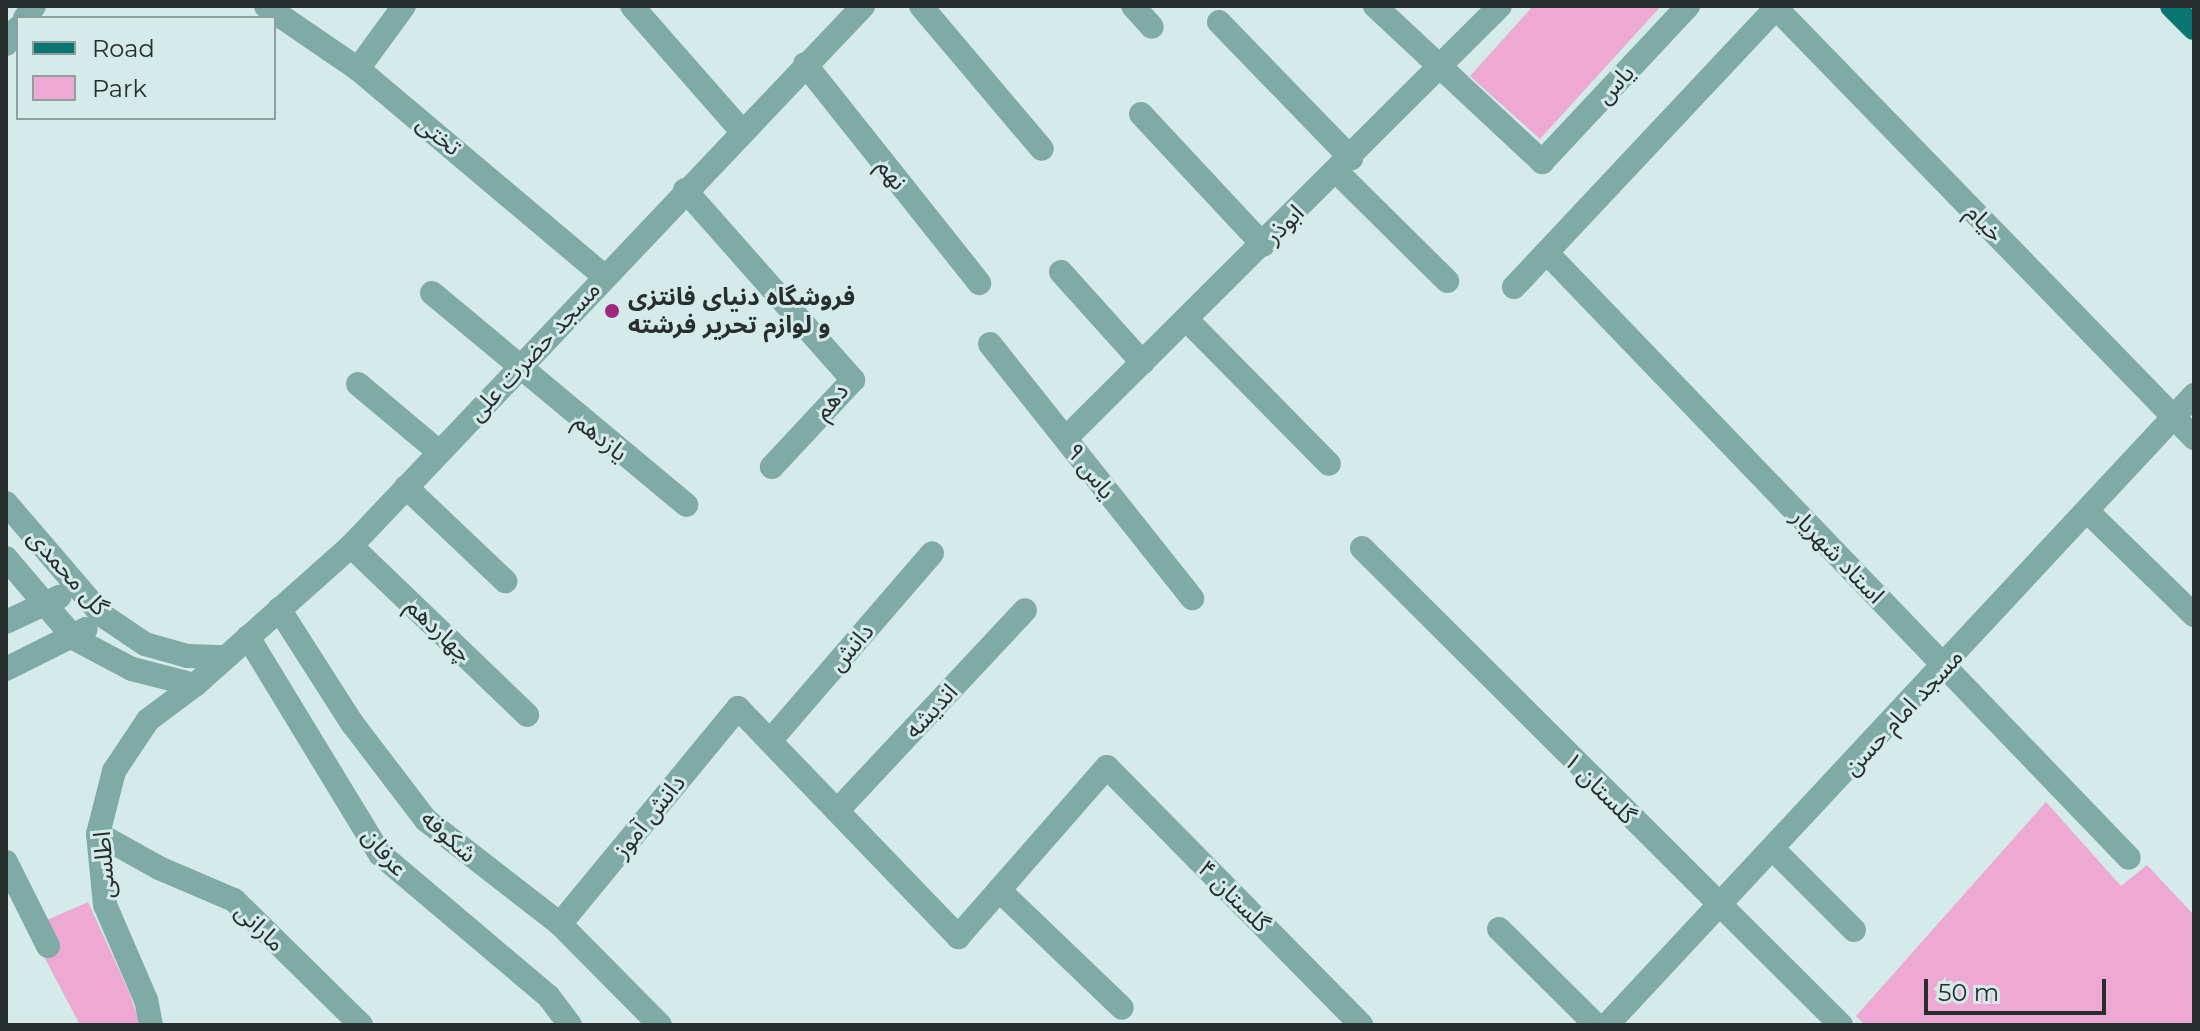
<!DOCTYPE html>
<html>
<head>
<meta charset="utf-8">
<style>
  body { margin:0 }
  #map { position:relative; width:2200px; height:1031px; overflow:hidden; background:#d4ebe9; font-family:Montserrat,"Noto Sans Arabic",sans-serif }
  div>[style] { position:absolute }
  .green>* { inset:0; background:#eea8d4 }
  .minor>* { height:24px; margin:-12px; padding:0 12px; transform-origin:12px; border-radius:12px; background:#80aaa6 }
  .major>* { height:24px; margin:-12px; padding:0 12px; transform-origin:12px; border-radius:12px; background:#097771 }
  .dots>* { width:22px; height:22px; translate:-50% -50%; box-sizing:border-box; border:4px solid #d4ebe9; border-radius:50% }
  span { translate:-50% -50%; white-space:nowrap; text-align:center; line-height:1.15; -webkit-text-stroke:6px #d4ebe9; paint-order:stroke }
  .street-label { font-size:24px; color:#262f2e }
  .poi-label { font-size:24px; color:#262f2e; font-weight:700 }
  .left { translate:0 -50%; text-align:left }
  .frame { position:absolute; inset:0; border:8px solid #262f2e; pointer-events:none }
  .legend { position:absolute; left:16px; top:16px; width:260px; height:104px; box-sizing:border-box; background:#d4ebe9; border:2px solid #8ea09e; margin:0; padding:10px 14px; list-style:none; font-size:24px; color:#262f2e }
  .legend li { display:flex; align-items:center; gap:16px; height:40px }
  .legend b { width:40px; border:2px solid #8ea09e }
  .scale { position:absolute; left:1924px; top:979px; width:182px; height:36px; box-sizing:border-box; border:4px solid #262f2e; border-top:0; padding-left:10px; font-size:24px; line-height:28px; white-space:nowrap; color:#262f2e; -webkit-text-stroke:6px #d4ebe9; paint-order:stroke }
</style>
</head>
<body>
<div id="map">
  <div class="green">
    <div style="clip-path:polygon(1533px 6px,1661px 6px,1540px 139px,1470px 76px)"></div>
    <div style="clip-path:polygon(2046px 802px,2121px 886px,2147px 865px,2194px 915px,2194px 1025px,1865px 1025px,1856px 1016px)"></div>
    <div style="clip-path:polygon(88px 902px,130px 994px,140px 1025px,80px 1025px,29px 928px)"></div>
  </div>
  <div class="minor">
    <div style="left:266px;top:6px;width:112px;rotate:34.4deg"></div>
    <div style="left:358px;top:69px;width:322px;rotate:40.1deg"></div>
    <div style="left:632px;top:6px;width:165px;rotate:48.7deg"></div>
    <div style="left:921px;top:6px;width:187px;rotate:49.8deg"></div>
    <div style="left:1133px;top:6px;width:28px;rotate:48deg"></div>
    <div style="left:1375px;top:6px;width:229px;rotate:43deg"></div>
    <div style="left:1542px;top:162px;width:214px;rotate:-46.9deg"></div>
    <div style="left:25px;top:18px;width:15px;rotate:-53deg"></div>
    <div style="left:1219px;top:22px;width:190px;rotate:45.9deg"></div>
    <div style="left:6px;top:44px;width:20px;rotate:-53deg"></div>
    <div style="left:805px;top:64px;width:280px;rotate:51.5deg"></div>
    <div style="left:358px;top:69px;width:78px;rotate:-53.9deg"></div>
    <div style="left:1141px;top:114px;width:179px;rotate:47deg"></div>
    <div style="left:1337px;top:172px;width:155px;rotate:44.7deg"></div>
    <div style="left:685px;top:190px;width:254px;rotate:48.5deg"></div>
    <div style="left:853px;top:380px;width:119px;rotate:133deg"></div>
    <div style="left:1547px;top:253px;width:839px;rotate:46.11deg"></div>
    <div style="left:1061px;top:272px;width:122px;rotate:48deg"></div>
    <div style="left:1514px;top:287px;width:383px;rotate:-46.8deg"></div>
    <div style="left:1776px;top:8px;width:600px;rotate:45.81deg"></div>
    <div style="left:432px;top:293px;width:331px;rotate:39.8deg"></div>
    <div style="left:1187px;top:320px;width:202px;rotate:45.4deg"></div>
    <div style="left:990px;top:344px;width:325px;rotate:51.5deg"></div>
    <div style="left:358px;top:384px;width:106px;rotate:40deg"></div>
    <div style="left:1066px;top:438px;width:612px;rotate:-44.87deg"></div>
    <div style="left:406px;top:487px;width:137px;rotate:43.5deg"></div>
    <div style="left:6px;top:503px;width:148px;rotate:49.4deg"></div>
    <div style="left:102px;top:615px;width:52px;rotate:34deg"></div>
    <div style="left:145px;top:644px;width:44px;rotate:15.9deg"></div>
    <div style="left:187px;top:656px;width:38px;rotate:2deg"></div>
    <div style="left:2088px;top:512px;width:148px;rotate:44.2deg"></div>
    <div style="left:351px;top:546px;width:244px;rotate:43.8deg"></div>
    <div style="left:1362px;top:548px;width:676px;rotate:44.88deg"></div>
    <div style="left:6px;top:558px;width:106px;rotate:49.6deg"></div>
    <div style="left:75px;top:639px;width:64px;rotate:27.8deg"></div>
    <div style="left:132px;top:669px;width:65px;rotate:14.3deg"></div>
    <div style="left:279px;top:609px;width:135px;rotate:57.4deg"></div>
    <div style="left:352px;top:723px;width:122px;rotate:52.7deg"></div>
    <div style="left:426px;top:820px;width:170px;rotate:37.8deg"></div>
    <div style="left:560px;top:924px;width:142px;rotate:45.3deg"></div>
    <div style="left:6px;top:622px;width:59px;rotate:-25.3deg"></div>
    <div style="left:248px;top:637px;width:254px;rotate:58.7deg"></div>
    <div style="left:380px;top:854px;width:221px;rotate:40.2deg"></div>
    <div style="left:549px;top:997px;width:35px;rotate:53deg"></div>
    <div style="left:6px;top:669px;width:89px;rotate:-26.6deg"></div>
    <div style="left:770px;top:741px;width:248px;rotate:-49.2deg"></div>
    <div style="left:837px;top:811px;width:275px;rotate:-46.9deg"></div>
    <div style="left:98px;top:834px;width:70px;rotate:29.1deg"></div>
    <div style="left:159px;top:868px;width:82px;rotate:23.1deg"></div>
    <div style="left:234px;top:900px;width:178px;rotate:44.5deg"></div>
    <div style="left:1774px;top:850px;width:113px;rotate:45deg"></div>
    <div style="left:6px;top:862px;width:94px;rotate:63.4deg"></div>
    <div style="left:999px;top:890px;width:170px;rotate:43.8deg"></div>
    <div style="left:560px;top:924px;width:280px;rotate:-50.5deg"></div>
    <div style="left:738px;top:708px;width:318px;rotate:46.1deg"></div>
    <div style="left:958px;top:937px;width:226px;rotate:-48.8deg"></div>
    <div style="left:1107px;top:767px;width:362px;rotate:45.4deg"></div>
    <div style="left:1499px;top:929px;width:136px;rotate:44.7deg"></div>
    <div style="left:151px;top:1025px;width:25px;rotate:-101deg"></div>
    <div style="left:146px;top:1000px;width:103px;rotate:-113.3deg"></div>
    <div style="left:105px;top:905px;width:71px;rotate:-95.6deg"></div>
    <div style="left:98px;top:834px;width:65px;rotate:-75.7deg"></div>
    <div style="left:114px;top:771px;width:61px;rotate:-56.3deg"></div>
    <div style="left:148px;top:720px;width:59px;rotate:-36.7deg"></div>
    <div style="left:195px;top:685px;width:209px;rotate:-41.7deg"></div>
    <div style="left:351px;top:546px;width:744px;rotate:-46.52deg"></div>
    <div style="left:1607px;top:1025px;width:861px;rotate:-47.02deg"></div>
  </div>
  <div class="major">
    <div style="left:2172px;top:6px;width:31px;rotate:45deg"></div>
  </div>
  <div class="dots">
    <div style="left:612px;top:311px;background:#a0277f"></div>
  </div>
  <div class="street-label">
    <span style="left:1615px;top:84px;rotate:-47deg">یاس</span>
    <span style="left:439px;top:135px;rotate:39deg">تختی</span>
    <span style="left:892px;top:174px;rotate:52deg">نهم</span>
    <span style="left:1985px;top:223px;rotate:46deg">خیام</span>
    <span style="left:1284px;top:224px;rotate:-45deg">ابوذر</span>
    <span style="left:534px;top:351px;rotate:-47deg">مسجد حضرت علی</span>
    <span style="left:831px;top:401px;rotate:-50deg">دهم</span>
    <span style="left:601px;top:437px;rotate:39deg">یازدهم</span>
    <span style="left:1091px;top:471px;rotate:52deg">یاس ۹</span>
    <span style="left:1838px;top:556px;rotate:46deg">استاد شهریار</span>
    <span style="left:68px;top:572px;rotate:48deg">گل محمدی</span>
    <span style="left:439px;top:630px;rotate:44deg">چهاردهم</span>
    <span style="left:851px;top:647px;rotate:-49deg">دانش</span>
    <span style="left:931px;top:711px;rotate:-47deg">اندیشه</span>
    <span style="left:1903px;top:712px;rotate:-47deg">مسجد امام حسن</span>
    <span style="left:1600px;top:788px;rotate:45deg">گلستان ۱</span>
    <span style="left:649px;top:816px;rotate:-51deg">دانش آموز</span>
    <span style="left:449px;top:836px;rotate:42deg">شکوفه</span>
    <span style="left:385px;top:852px;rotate:50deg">عرفان</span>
    <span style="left:104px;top:865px;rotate:-94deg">اطلسی</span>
    <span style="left:1234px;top:896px;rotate:45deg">گلستان ۴</span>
    <span style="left:260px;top:927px;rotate:44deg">مارانی</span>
  </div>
  <div class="poi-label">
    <span class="left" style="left:628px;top:311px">فروشگاه دنیای فانتزی<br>و لوازم تحریر فرشته</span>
  </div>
  <div class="frame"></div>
  <ul class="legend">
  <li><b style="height:10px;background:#097771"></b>Road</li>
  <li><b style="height:22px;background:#eea8d4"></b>Park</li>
  </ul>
  <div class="scale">50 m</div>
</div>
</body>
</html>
